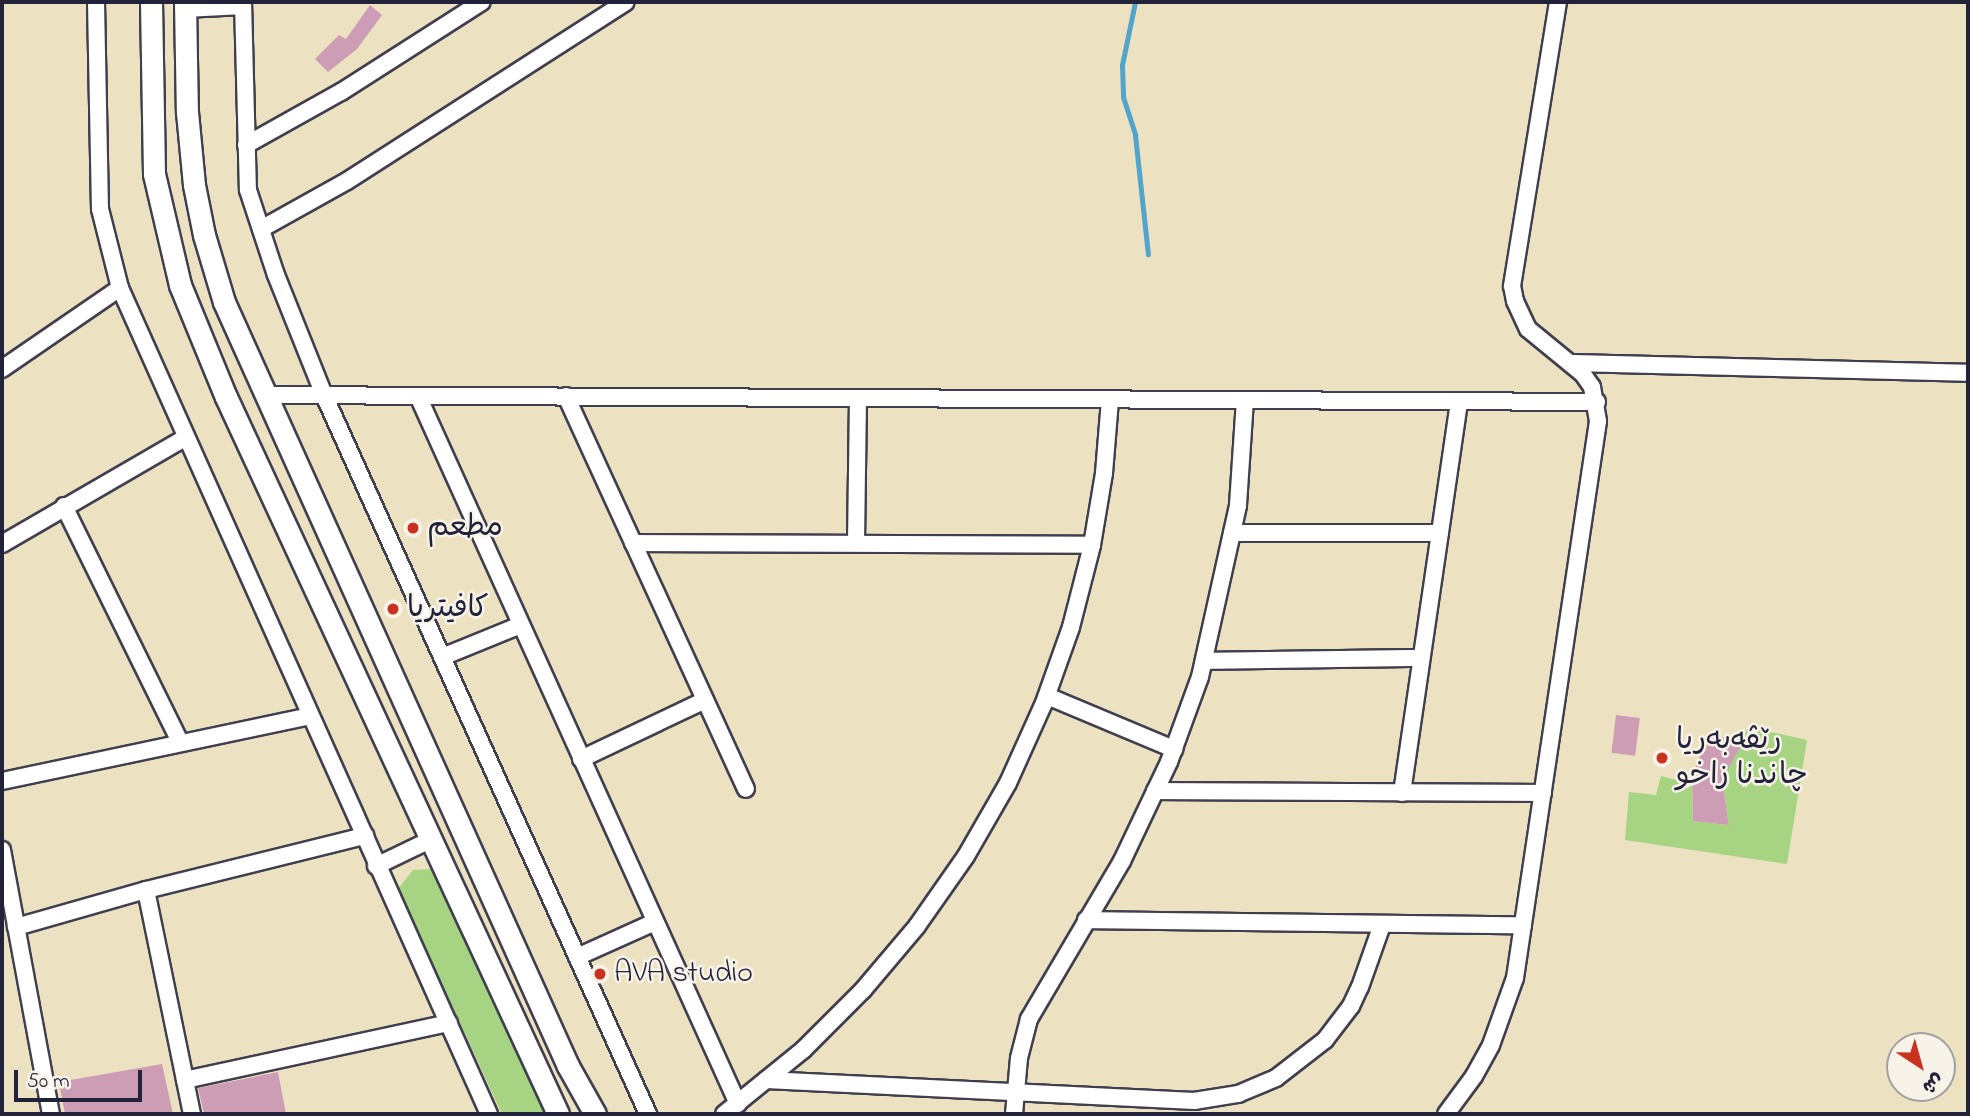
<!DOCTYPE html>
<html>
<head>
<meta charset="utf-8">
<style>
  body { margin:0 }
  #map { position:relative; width:1970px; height:1116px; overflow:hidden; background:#ece2c1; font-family:"Indie Flower","Playpen Sans Arabic",sans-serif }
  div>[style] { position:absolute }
  .green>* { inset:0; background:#a6d482 }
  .stream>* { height:5px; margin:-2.5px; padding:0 2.5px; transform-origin:2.5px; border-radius:2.5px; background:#51a4cc }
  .building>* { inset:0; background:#cd9db6; transform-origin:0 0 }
  .roads { filter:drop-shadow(2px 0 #403f4f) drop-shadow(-2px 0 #403f4f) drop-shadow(0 2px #403f4f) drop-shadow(0 -2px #403f4f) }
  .minor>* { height:16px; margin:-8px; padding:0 8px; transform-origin:8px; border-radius:8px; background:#fff }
  .major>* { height:21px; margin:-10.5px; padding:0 10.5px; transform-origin:10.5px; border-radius:10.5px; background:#fff }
  .dots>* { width:19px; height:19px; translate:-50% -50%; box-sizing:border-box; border:4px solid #f7f3e8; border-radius:50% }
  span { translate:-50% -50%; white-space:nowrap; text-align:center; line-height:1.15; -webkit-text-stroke:5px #f7f3e8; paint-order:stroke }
  .poi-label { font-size:30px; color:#22223b }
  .left { translate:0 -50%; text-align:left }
  .frame { position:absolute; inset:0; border:4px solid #22223b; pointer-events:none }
  .north { position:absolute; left:1886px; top:1032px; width:70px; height:70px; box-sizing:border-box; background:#f7f3e8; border:2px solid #a29fa3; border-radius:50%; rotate:144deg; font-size:19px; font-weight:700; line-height:28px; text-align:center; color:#22223b }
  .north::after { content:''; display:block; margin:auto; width:24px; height:32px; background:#c8321e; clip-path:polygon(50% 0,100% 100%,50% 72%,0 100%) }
  .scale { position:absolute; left:14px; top:1070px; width:128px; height:32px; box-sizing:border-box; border:4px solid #22223b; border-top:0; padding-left:9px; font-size:21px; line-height:24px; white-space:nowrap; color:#22223b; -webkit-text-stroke:5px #f7f3e8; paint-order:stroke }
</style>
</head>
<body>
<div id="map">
  <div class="green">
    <div style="clip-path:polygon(1748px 727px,1807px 740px,1787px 864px,1625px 840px,1629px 792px,1656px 795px,1661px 776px,1692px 784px,1693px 821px,1729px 825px,1722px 780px)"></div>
    <div style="clip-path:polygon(431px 869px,543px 1109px,544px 1114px,502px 1114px,398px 889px,413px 870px)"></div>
  </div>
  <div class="stream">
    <div style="left:1135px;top:2px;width:64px;rotate:101.7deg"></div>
    <div style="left:1122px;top:65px;width:32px;rotate:88deg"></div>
    <div style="left:1123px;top:97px;width:40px;rotate:72deg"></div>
    <div style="left:1135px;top:135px;width:120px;rotate:83.8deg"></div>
  </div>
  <div class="building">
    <div style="clip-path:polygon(370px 5px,382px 15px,357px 49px,328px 72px,315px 59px,339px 35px,346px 39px)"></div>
    <div style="left:1616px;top:715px;width:24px;height:38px;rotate:7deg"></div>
    <div style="clip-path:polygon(1709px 734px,1743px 742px,1722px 780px,1729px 825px,1693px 821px,1692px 776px)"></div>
    <div style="clip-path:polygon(162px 1064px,173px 1114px,65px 1114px,59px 1082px)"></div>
    <div style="clip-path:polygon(278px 1072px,286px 1114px,204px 1114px,198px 1088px)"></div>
  </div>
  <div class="roads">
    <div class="minor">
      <div style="left:96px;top:2px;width:207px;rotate:88.9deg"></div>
      <div style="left:100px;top:209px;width:81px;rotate:75.8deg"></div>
      <div style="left:120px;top:288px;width:905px;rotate:65.93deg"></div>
      <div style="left:243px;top:2px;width:188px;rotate:88.5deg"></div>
      <div style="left:248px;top:190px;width:89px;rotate:71.8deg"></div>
      <div style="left:276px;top:275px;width:129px;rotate:68.2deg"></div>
      <div style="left:324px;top:395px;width:789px;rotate:65.74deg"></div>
      <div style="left:185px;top:9px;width:58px;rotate:-3deg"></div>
      <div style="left:246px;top:145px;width:109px;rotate:-29.2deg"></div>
      <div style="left:341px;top:92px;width:167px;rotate:-32.6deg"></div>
      <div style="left:261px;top:229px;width:98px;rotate:-29.2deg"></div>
      <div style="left:347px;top:181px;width:331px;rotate:-32.7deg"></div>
      <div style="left:1571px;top:363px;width:397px;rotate:1.4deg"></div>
      <div style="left:2px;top:369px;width:143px;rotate:-34.5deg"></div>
      <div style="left:269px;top:395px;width:1328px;rotate:0.3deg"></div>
      <div style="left:418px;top:396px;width:777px;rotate:65.68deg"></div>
      <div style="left:566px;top:396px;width:432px;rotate:65.4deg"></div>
      <div style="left:64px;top:506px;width:263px;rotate:63.8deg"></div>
      <div style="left:1232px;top:533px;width:208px"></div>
      <div style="left:856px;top:542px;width:144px;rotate:-89.2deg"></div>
      <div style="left:633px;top:543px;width:459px;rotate:0.2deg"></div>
      <div style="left:2px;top:544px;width:211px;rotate:-30.1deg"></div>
      <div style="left:442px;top:657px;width:85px;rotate:-22.1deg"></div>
      <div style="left:1204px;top:661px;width:217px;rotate:-0.8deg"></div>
      <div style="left:1047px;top:696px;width:138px;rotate:22.7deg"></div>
      <div style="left:581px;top:759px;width:137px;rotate:-25.4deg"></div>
      <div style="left:2px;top:781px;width:315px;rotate:-11.9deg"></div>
      <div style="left:1155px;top:791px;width:388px;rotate:0.3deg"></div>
      <div style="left:1402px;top:793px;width:395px;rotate:-81.7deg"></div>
      <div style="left:2px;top:850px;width:269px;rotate:79.5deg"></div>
      <div style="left:376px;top:866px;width:62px;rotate:-25.7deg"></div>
      <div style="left:146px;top:890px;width:229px;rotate:78.4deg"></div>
      <div style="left:1086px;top:920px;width:437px;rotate:0.7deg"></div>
      <div style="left:16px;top:927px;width:135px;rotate:-15.9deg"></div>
      <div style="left:146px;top:890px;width:226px;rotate:-13.9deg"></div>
      <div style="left:577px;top:957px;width:85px;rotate:-24.2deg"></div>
      <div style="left:185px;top:1080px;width:270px;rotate:-12.2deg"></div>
      <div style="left:766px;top:1080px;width:429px;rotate:2.8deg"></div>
      <div style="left:1194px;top:1101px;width:45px;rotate:-9deg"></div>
      <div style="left:1238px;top:1094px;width:41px;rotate:-22.8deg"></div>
      <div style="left:1276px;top:1078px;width:62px;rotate:-37.8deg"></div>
      <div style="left:1325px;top:1040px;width:43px;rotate:-52.6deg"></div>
      <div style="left:1351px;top:1006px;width:21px;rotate:-65deg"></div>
      <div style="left:1360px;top:987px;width:66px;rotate:-70.5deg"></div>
      <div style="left:724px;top:1114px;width:102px;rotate:-39deg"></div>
      <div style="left:803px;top:1050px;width:85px;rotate:-45deg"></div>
      <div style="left:863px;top:990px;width:84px;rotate:-49.8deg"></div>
      <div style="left:917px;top:926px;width:85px;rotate:-55deg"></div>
      <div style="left:966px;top:856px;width:84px;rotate:-60.1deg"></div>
      <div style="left:1008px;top:783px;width:88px;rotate:-65.8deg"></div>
      <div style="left:1044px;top:703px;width:81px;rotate:-70.4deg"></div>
      <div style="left:1071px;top:627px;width:85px;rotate:-75.6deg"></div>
      <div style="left:1092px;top:545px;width:73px;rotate:-80.5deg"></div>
      <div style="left:1104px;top:473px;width:73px;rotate:-85.3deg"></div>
      <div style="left:1014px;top:1114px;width:56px;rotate:-84.9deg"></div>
      <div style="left:1019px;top:1058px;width:40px;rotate:-75.6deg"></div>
      <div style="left:1029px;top:1019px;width:183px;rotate:-59.5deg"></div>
      <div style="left:1122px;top:861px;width:110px;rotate:-64.6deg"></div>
      <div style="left:1169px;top:762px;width:90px;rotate:-70deg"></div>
      <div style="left:1200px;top:677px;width:176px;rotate:-77.5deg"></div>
      <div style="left:1238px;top:505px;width:105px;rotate:-86.2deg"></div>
      <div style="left:1446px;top:1114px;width:47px;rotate:-53.6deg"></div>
      <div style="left:1474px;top:1076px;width:35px;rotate:-61deg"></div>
      <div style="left:1491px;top:1045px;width:71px;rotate:-70.3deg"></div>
      <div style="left:1515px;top:978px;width:563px;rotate:-81.52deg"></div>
      <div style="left:1598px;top:421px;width:35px;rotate:-100deg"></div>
      <div style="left:1592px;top:387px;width:16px;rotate:-125deg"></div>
      <div style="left:1583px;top:374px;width:71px;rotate:-140.7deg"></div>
      <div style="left:1528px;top:329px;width:31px;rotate:-115deg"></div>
      <div style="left:1515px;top:301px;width:15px;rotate:-101deg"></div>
      <div style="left:1512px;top:286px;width:288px;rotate:-80.8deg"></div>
    </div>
    <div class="major">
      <div style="left:151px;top:2px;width:172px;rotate:89deg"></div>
      <div style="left:154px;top:174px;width:114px;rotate:76.8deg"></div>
      <div style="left:180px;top:285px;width:121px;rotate:67.7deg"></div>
      <div style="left:226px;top:397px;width:790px;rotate:65.15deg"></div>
      <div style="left:185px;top:2px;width:110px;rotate:89deg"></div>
      <div style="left:187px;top:112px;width:73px;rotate:84.5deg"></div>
      <div style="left:194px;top:185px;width:51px;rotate:78.7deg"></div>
      <div style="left:204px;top:235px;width:70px;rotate:73.4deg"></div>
      <div style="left:224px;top:302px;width:838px;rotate:65.76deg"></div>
      <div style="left:568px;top:1066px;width:55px;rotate:60.6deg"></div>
    </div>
  </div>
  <div class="dots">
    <div style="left:413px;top:528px;background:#c8321e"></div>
    <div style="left:393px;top:609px;background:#c8321e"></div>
    <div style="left:1662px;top:758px;background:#c8321e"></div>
    <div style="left:600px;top:974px;background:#c8321e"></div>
  </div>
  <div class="poi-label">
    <span class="left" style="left:427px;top:528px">مطعم</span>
    <span class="left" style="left:407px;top:609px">كافيتريا</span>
    <span class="left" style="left:1676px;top:758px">رێڤه‌به‌ريا<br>چاندنا زاخو</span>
    <span class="left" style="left:614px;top:974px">AVA studio</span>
  </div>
  <div class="frame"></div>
  <div class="north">ش</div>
  <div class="scale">50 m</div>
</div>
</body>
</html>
